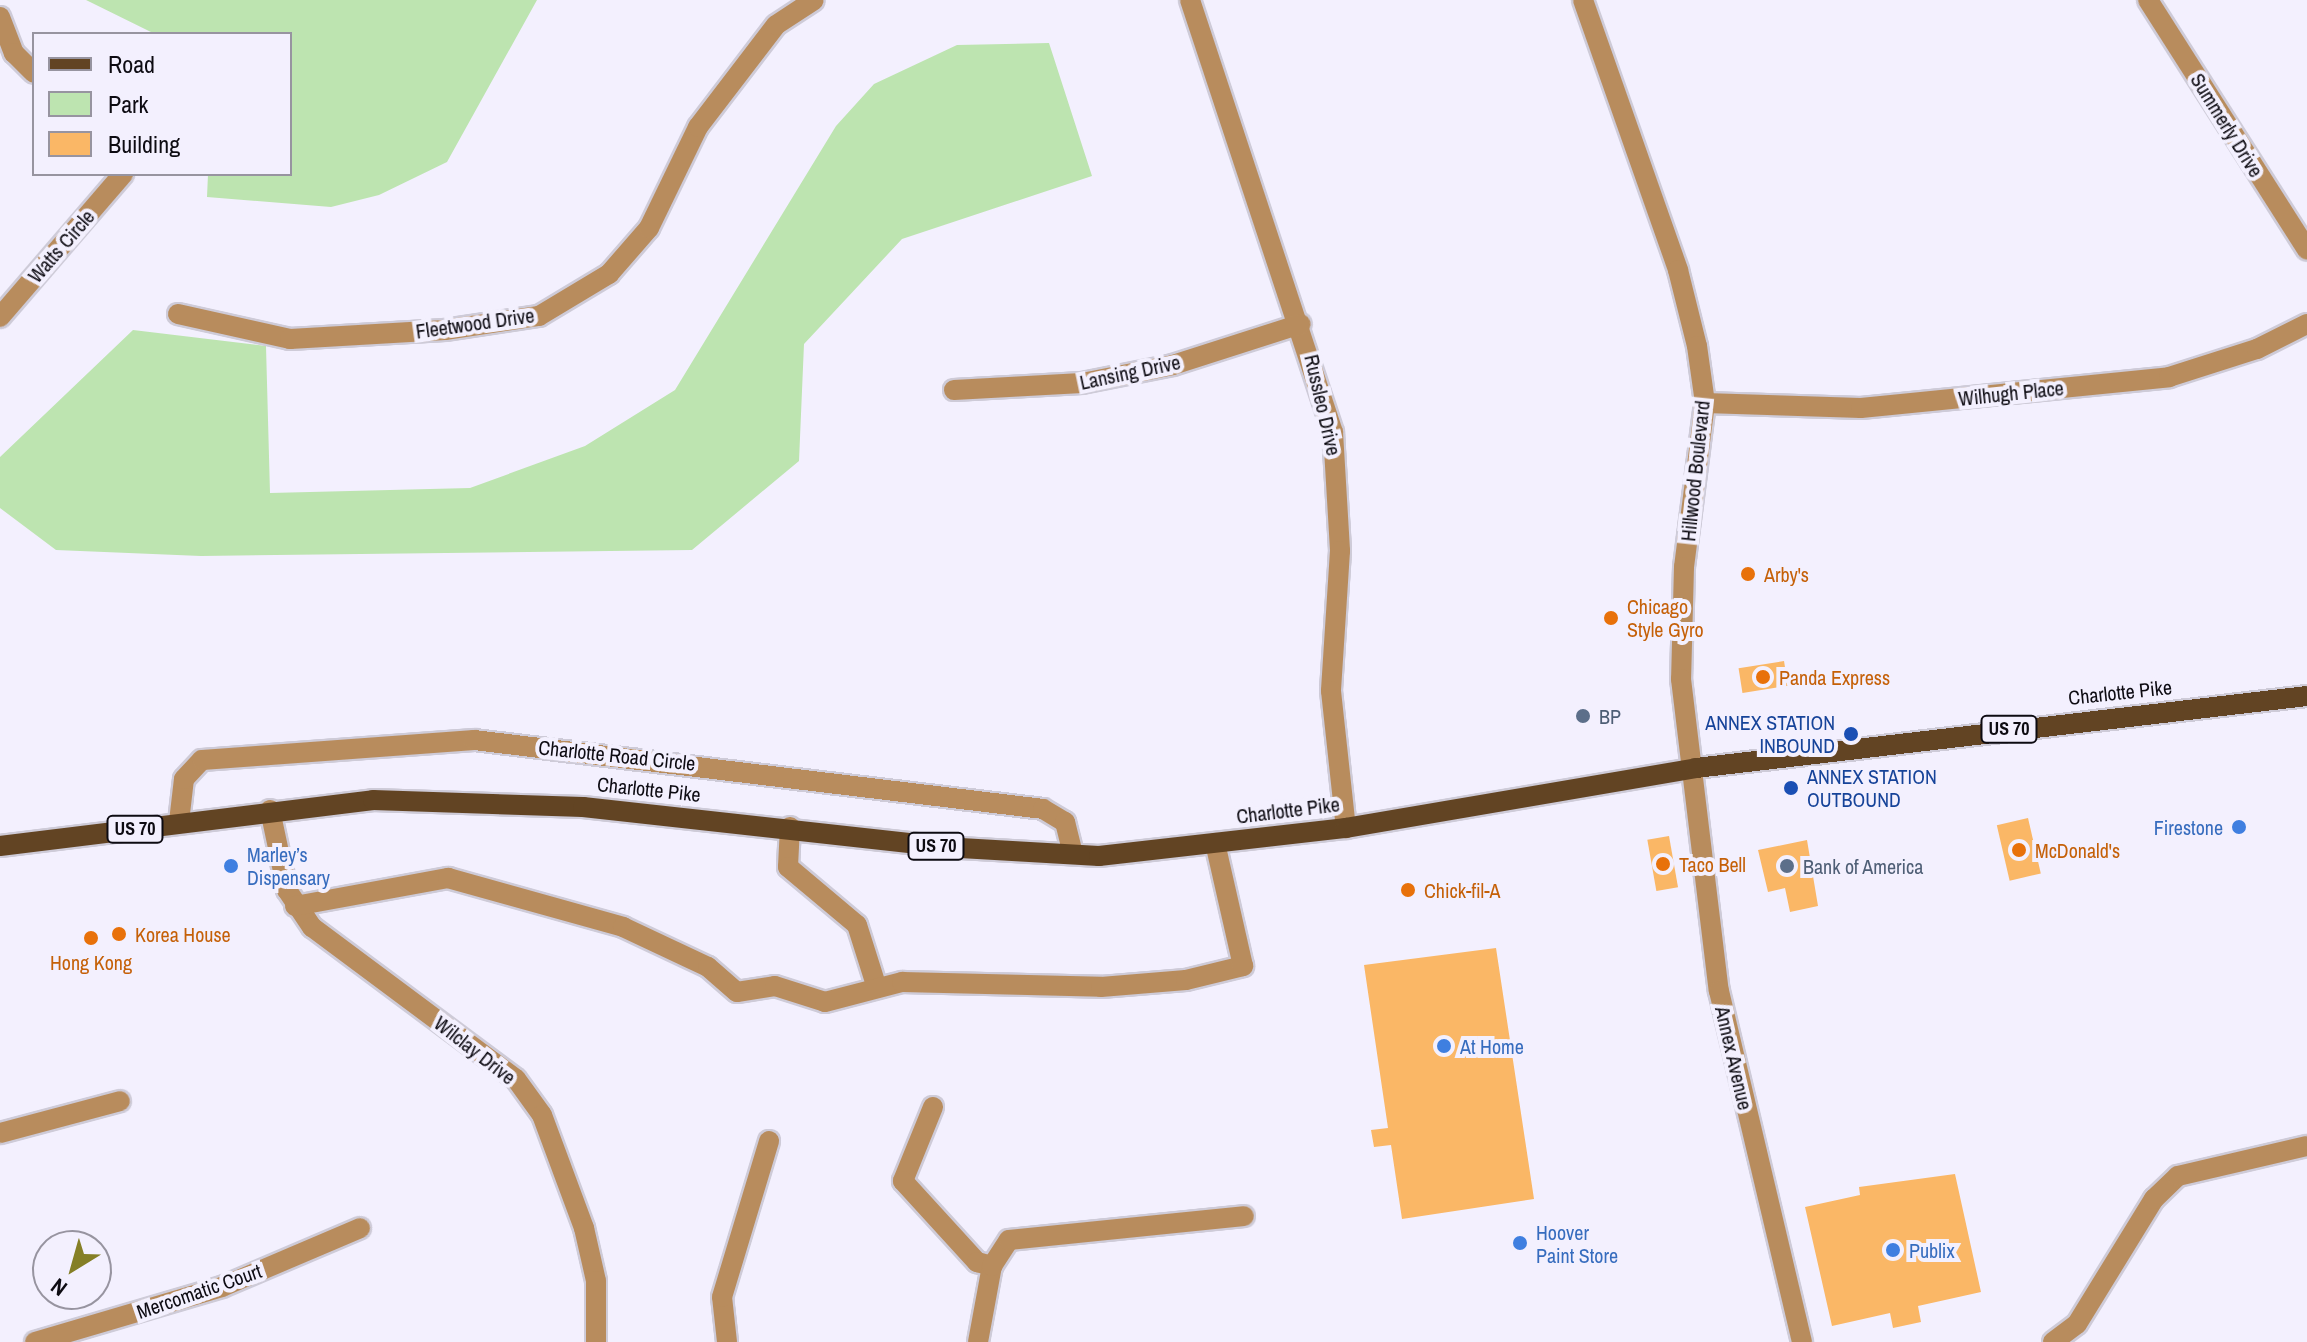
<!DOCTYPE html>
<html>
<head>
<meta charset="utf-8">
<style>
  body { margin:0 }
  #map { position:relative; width:2307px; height:1342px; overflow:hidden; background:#f3f0fe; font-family:"Archivo Narrow",sans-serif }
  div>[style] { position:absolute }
  .green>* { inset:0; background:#bde4b0 }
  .building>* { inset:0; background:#fab766; transform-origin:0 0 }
  .roads { filter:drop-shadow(2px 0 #cecbd8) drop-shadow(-2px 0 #cecbd8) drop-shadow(0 2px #cecbd8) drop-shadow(0 -2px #cecbd8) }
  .minor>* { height:20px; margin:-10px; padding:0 10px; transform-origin:10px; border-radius:10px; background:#b88c5d }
  .major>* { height:20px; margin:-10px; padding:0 10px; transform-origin:10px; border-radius:10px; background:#624423 }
  .dots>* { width:22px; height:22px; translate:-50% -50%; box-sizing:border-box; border:4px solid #f3f0fe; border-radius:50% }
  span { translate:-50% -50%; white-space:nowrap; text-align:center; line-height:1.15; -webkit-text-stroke:8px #f3f0fe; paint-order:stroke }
  .shield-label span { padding:2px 6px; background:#f3f0fe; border:2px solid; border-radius:6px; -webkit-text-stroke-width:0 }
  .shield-label { font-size:18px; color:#0d0b12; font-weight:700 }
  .street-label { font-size:20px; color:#0d0b12 }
  .food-label { font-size:20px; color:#c56008 }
  .left { translate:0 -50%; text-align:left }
  .service-label { font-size:20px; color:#4e5e75 }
  .transit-label { font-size:20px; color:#164399 }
  .right { translate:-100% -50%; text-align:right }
  .shop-label { font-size:20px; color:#366cbe }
  .legend { position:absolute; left:32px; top:32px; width:260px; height:144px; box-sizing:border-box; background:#f3f0fe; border:2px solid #9794a0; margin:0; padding:10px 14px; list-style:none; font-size:24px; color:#0d0b12 }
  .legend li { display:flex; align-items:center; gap:16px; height:40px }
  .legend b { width:40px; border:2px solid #9794a0 }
  .north { position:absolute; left:32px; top:1230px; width:80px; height:80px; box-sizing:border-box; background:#f3f0fe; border:2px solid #9794a0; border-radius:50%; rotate:217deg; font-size:22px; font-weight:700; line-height:32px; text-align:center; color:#0d0b12 }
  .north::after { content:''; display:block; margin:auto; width:28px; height:36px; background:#857f26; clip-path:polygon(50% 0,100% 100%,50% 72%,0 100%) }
</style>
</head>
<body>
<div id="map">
  <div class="green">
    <div style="clip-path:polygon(86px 0,537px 0,447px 162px,379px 195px,331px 207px,207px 197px,208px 174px,290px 174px,290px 34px,155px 34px)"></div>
    <div style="clip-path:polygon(1049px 43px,1092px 176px,902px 239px,804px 344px,799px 461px,692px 550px,201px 556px,56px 550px,0 508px,0 457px,133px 330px,266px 346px,270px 493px,470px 488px,585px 446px,675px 390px,836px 126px,874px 84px,957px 45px)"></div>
  </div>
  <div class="building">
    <div style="left:1784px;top:661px;width:25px;height:46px;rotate:81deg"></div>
    <div style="left:2028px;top:818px;width:57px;height:32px;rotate:77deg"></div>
    <div style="left:1669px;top:836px;width:52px;height:22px;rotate:80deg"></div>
    <div style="clip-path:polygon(1807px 840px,1818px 906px,1790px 912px,1785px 888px,1768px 892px,1758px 850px)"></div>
    <div style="clip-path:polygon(1496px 948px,1534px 1199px,1402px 1219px,1391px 1145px,1374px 1147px,1371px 1130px,1388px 1128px,1364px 965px)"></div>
    <div style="clip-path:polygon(1955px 1174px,1981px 1292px,1918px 1306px,1921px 1322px,1893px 1328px,1890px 1313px,1832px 1326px,1805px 1207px,1860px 1195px,1859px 1187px)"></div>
  </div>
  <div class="roads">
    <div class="minor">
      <div style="left:1190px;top:0;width:455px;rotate:71.7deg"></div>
      <div style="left:1333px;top:432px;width:119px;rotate:86.6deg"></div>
      <div style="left:1340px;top:551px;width:140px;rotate:93.7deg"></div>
      <div style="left:1331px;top:691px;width:138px;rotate:83.8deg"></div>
      <div style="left:1583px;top:0;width:286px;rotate:70.6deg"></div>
      <div style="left:1678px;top:270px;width:78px;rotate:76deg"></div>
      <div style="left:1697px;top:346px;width:58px;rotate:82deg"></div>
      <div style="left:1705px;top:403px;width:165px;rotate:97.3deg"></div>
      <div style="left:1684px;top:567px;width:112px;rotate:91.5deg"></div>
      <div style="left:1681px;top:679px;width:314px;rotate:83.1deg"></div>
      <div style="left:1719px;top:991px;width:361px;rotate:76.7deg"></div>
      <div style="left:2148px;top:0;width:296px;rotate:57.5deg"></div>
      <div style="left:0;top:17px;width:39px;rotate:69deg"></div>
      <div style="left:14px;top:53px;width:28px;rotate:45deg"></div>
      <div style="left:178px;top:314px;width:115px;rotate:12.6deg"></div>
      <div style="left:290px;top:339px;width:155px;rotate:-3.3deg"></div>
      <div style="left:445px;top:330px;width:95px;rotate:-8.5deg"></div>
      <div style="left:539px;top:316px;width:82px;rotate:-31deg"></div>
      <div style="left:609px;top:274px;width:61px;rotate:-49deg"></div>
      <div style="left:649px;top:228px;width:112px;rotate:-64.1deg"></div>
      <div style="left:698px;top:127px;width:128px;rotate:-52.6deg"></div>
      <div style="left:776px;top:25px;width:45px;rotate:-33.3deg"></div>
      <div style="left:0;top:317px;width:189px;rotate:-49.3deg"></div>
      <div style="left:954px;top:390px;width:128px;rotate:-3.1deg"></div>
      <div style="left:1082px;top:383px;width:93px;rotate:-11.2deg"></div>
      <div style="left:1173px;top:365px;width:134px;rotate:-17.8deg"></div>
      <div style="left:1705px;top:403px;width:156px;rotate:1.8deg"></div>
      <div style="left:1861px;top:408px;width:310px;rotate:-5.7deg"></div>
      <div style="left:2169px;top:377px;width:92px;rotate:-17.7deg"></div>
      <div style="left:2257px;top:349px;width:56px;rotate:-26.6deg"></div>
      <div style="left:270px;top:810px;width:82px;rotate:78deg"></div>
      <div style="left:287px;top:890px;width:45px;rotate:56deg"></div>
      <div style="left:312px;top:927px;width:254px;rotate:36.7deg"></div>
      <div style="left:516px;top:1079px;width:44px;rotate:54.2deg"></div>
      <div style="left:542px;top:1115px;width:121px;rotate:69.6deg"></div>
      <div style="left:584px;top:1228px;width:54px;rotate:77.2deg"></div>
      <div style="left:596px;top:1281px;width:61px;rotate:90deg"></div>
      <div style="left:179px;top:822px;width:43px;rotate:-83.4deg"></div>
      <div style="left:184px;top:779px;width:26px;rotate:-47deg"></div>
      <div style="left:202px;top:760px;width:273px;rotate:-4.2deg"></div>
      <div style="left:474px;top:740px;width:573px;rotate:6.91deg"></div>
      <div style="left:1043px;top:809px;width:26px;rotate:31deg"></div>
      <div style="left:1065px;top:822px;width:33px;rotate:76deg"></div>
      <div style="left:790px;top:827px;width:40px;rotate:92.9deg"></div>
      <div style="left:788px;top:867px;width:90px;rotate:40deg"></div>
      <div style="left:857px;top:925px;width:66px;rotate:72.4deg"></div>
      <div style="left:295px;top:906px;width:156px;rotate:-10.4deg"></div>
      <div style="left:448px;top:878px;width:182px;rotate:15.6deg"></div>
      <div style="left:623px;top:927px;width:94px;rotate:25.2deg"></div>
      <div style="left:708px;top:967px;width:38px;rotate:41deg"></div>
      <div style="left:737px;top:992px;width:38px;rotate:-9deg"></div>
      <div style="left:775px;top:986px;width:52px;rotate:17.7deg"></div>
      <div style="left:825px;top:1002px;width:80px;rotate:-14.6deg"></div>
      <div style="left:902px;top:982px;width:199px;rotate:1.4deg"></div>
      <div style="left:1101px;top:987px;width:85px;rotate:-4.7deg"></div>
      <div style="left:1186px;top:980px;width:59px;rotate:-13.8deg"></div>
      <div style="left:1243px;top:966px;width:126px;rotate:-102.8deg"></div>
      <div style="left:933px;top:1107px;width:80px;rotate:112.1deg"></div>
      <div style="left:903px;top:1181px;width:110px;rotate:47.6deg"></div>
      <div style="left:977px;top:1262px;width:16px;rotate:15deg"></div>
      <div style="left:0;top:1133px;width:124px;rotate:-14.9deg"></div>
      <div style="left:35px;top:1342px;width:195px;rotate:-16.4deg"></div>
      <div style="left:222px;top:1287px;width:150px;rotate:-23.1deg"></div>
      <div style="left:727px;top:1342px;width:45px;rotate:-96.3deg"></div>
      <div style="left:722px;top:1297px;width:163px;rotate:-73.2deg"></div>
      <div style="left:978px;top:1342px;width:77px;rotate:-79.6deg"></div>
      <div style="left:992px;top:1266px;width:31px;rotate:-57deg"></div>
      <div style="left:1009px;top:1240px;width:236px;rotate:-5.8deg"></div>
      <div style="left:2053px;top:1342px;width:30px;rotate:-37deg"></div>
      <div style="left:2077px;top:1324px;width:147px;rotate:-58.4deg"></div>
      <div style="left:2154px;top:1199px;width:33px;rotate:-44deg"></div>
      <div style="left:2178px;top:1176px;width:132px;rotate:-13.1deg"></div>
    </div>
    <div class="major">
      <div style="left:0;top:846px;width:376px;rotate:-7deg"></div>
      <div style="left:373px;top:800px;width:210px;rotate:1.9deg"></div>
      <div style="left:583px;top:807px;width:362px;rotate:6.3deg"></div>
      <div style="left:943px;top:847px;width:156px;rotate:3.3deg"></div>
      <div style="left:1099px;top:856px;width:249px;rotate:-6.5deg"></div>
      <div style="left:1346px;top:828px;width:355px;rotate:-9.7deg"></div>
      <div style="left:1696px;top:768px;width:615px;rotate:-6.72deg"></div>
    </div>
  </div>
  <div class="dots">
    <div style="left:1748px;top:574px;background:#e8710a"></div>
    <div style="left:1611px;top:618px;background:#e8710a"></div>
    <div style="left:1763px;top:677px;background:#e8710a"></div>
    <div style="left:1583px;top:716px;background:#5c6f8a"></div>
    <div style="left:1851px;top:734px;background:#1a4fb4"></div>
    <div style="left:1791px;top:788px;background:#1a4fb4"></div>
    <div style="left:2239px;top:827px;background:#3f7fe0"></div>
    <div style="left:2019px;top:850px;background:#e8710a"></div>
    <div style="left:1663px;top:864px;background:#e8710a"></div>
    <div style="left:231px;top:866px;background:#3f7fe0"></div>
    <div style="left:1787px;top:866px;background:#5c6f8a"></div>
    <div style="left:1408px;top:890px;background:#e8710a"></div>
    <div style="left:119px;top:934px;background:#e8710a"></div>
    <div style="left:91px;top:938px;background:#e8710a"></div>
    <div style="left:1444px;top:1046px;background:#3f7fe0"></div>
    <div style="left:1520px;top:1243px;background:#3f7fe0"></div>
    <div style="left:1893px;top:1250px;background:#3f7fe0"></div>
  </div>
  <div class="shield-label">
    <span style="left:2009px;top:729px">US 70</span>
    <span style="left:135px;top:829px">US 70</span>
    <span style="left:936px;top:846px">US 70</span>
  </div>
  <div class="street-label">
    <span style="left:2227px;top:125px;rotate:58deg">Summerly Drive</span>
    <span style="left:61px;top:246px;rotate:-49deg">Watts Circle</span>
    <span style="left:475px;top:323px;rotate:-8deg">Fleetwood Drive</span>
    <span style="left:1130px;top:372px;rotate:-12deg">Lansing Drive</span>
    <span style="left:2011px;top:393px;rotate:-6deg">Wilhugh Place</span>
    <span style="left:1323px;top:405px;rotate:77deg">Russleo Drive</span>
    <span style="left:1695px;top:471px;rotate:-84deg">Hillwood Boulevard</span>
    <span style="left:2120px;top:692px;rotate:-6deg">Charlotte Pike</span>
    <span style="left:617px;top:755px;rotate:6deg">Charlotte Road Circle</span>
    <span style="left:649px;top:789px;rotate:6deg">Charlotte Pike</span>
    <span style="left:1288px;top:810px;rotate:-7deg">Charlotte Pike</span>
    <span style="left:475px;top:1050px;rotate:38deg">Wilclay Drive</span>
    <span style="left:1734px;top:1058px;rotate:77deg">Annex Avenue</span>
    <span style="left:199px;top:1291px;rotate:-19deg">Mercomatic Court</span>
  </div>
  <div class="food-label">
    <span class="left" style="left:1764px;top:574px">Arby's</span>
    <span class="left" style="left:1627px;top:618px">Chicago<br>Style Gyro</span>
    <span class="left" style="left:1779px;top:677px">Panda Express</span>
    <span class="left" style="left:2035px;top:850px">McDonald's</span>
    <span class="left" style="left:1679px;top:864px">Taco Bell</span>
    <span class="left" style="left:1424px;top:890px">Chick-fil-A</span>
    <span class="left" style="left:135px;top:934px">Korea House</span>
    <span style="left:91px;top:962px">Hong Kong</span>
  </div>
  <div class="service-label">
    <span class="left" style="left:1599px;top:716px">BP</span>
    <span class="left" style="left:1803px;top:866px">Bank of America</span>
  </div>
  <div class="transit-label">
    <span class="right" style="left:1835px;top:734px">ANNEX STATION<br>INBOUND</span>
    <span class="left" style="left:1807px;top:788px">ANNEX STATION<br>OUTBOUND</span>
  </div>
  <div class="shop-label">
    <span class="right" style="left:2223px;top:827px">Firestone</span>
    <span class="left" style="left:247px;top:866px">Marley’s<br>Dispensary</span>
    <span class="left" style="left:1460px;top:1046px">At Home</span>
    <span class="left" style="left:1536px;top:1244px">Hoover<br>Paint Store</span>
    <span class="left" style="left:1909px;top:1250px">Publix</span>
  </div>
  <ul class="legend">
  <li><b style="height:10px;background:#624423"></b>Road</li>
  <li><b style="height:22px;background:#bde4b0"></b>Park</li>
  <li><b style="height:22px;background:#fab766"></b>Building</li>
  </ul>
  <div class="north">N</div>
</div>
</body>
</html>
